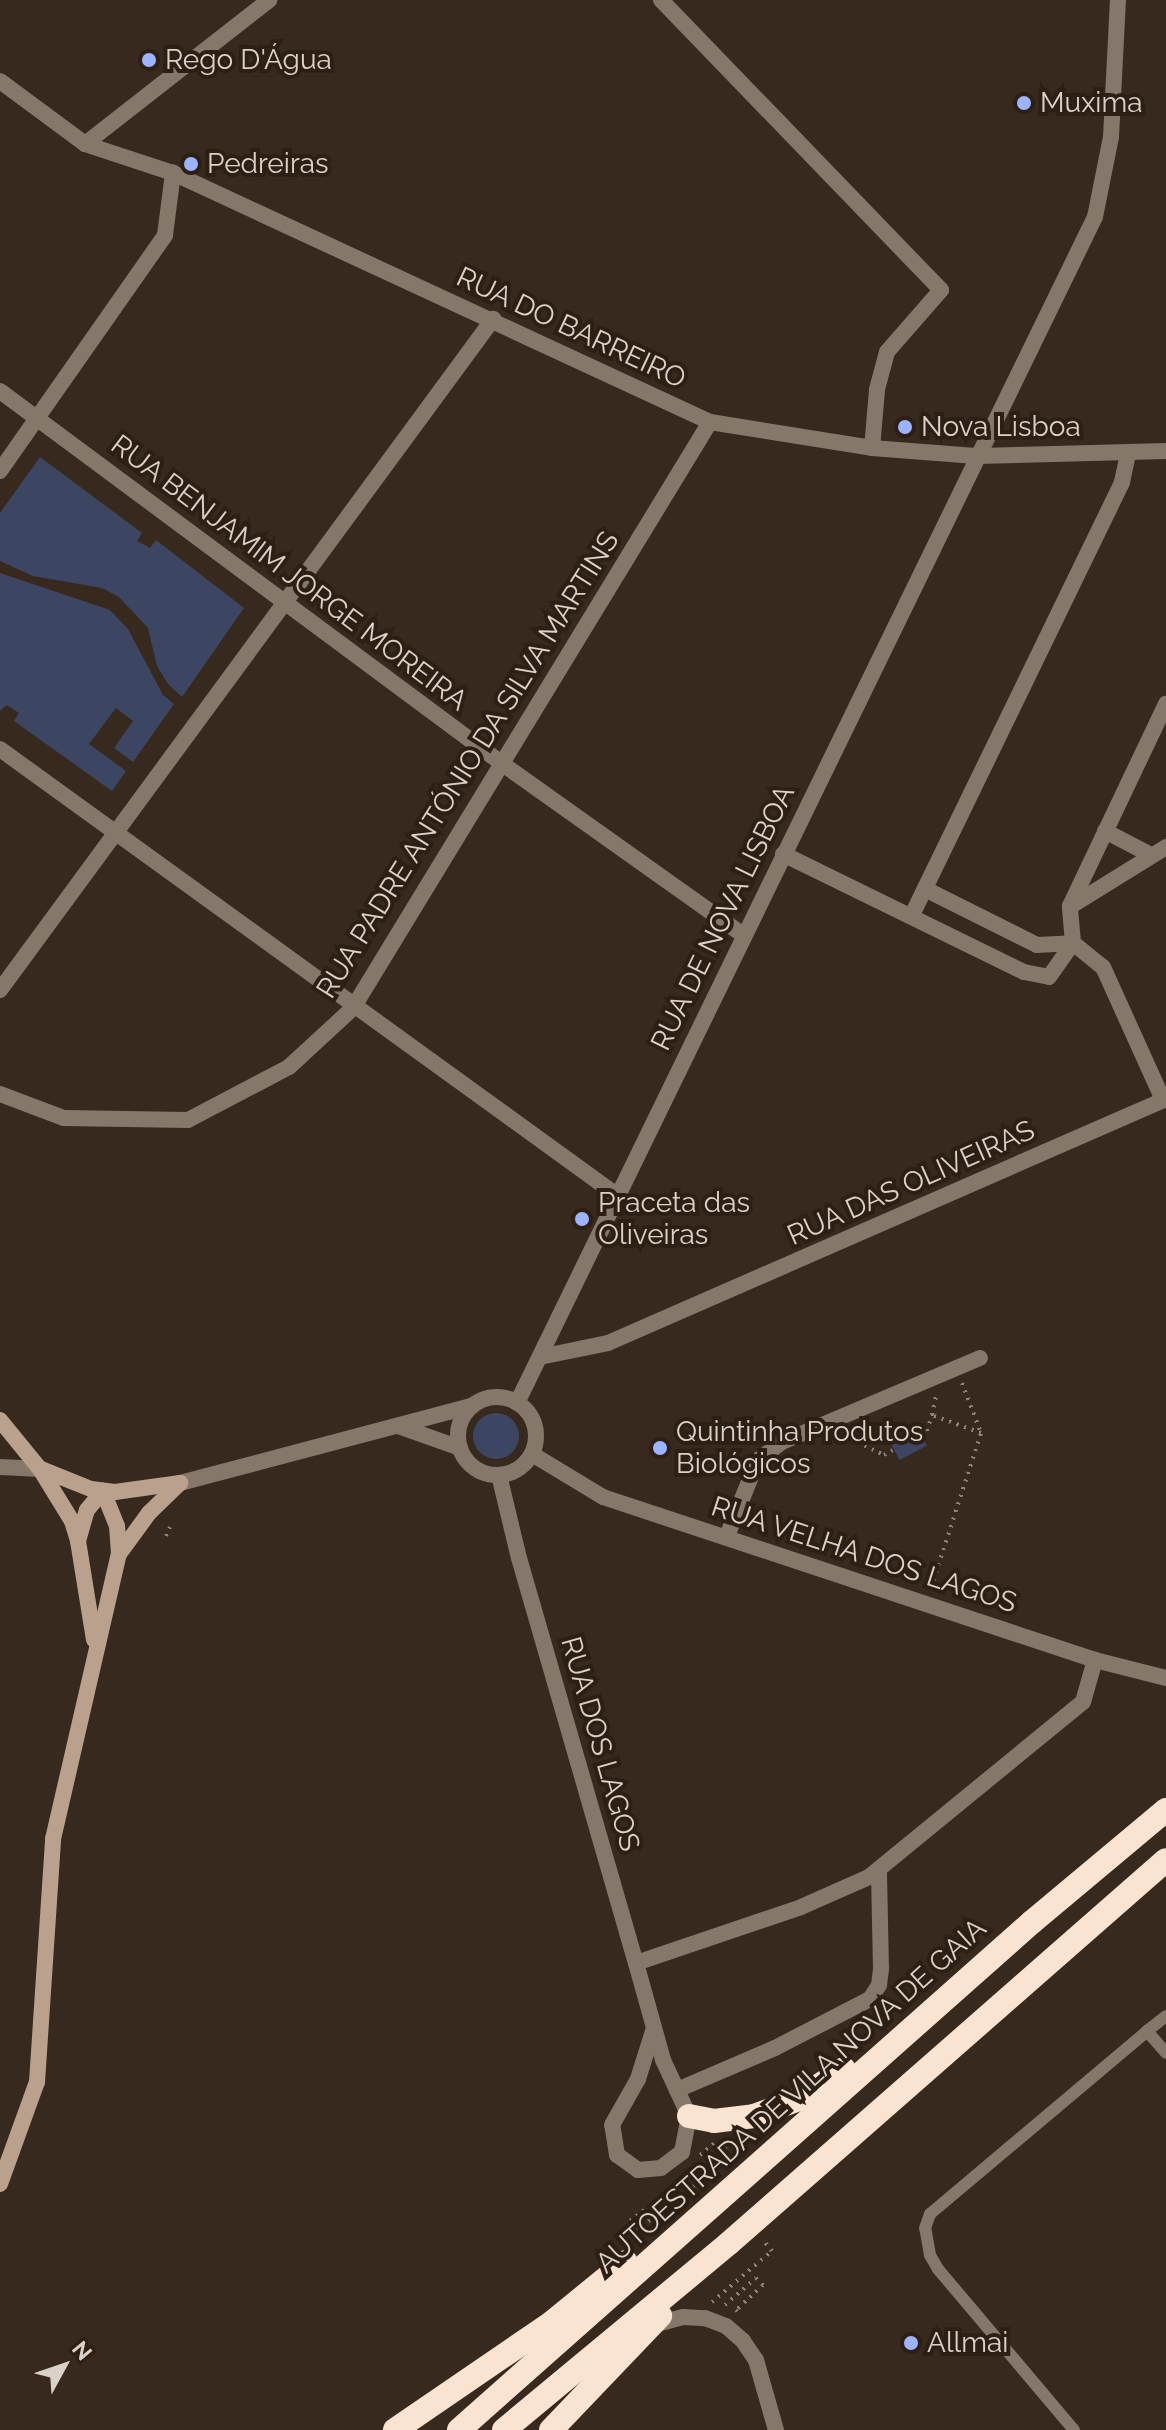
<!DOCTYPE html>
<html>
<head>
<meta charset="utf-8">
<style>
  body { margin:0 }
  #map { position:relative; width:1166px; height:2430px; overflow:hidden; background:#37291d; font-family:Raleway,sans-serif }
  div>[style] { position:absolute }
  .green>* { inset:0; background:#3c4663; transform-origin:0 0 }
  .round { border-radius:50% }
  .path>* { height:4px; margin-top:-2px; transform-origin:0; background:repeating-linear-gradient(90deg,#8f837a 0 2px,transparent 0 8px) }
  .service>* { height:12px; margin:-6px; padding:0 6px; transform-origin:6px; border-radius:6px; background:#86776b }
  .minor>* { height:16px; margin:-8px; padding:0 8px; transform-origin:8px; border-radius:8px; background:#86776b }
  .tertiary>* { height:16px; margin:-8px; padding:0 8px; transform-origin:8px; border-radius:8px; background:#86776b }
  .tertiary>.ring { margin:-8px; padding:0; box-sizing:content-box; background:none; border:16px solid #86776b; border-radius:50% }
  .secondary>* { height:16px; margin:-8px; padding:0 8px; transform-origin:8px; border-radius:8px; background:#b9a18e }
  .motorway>* { height:24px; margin:-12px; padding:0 12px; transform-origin:12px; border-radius:12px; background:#fae3d1 }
  .dots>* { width:22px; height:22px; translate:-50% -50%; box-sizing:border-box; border:4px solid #2d1f14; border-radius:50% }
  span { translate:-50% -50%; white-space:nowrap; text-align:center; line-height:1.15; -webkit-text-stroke:8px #2d1f14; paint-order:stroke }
  .poi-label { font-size:28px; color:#dad1c9 }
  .left { translate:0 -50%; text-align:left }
  .street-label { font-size:28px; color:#dad1c9 }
  .north { position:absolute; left:24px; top:2326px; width:80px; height:80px; -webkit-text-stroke:6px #2d1f14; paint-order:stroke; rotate:50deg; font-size:22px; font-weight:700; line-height:32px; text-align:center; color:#dad1c9 }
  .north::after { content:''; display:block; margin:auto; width:28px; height:36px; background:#dad1c9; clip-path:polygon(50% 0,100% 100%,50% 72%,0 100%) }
</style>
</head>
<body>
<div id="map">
  <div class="green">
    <div style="clip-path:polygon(40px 457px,142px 533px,137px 541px,150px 548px,156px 540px,244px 608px,182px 697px,168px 684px,157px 666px,148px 628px,119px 597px,102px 588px,33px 576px,0 561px,0 513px)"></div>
    <div style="clip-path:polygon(0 573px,110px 610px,128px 629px,163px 695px,174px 704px,133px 762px,114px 748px,133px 721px,116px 708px,89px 744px,126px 771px,112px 791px,14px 721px,19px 713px,7px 705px,0 711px)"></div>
    <div class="round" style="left:473px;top:1413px;width:46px;height:46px"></div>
    <div style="left:917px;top:1427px;width:21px;height:31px;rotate:62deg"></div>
  </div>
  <div class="path">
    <div style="left:962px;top:1383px;width:53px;rotate:69.2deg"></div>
    <div style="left:927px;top:1431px;width:17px;rotate:-73deg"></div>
    <div style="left:843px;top:1435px;width:46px;rotate:26deg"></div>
    <div style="left:884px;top:1455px;width:10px;rotate:-29deg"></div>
    <div style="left:166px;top:1536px;width:10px;rotate:-66deg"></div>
    <div style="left:931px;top:1588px;width:163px;rotate:-72.1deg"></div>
    <div style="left:981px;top:1433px;width:52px;rotate:-159.8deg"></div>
    <div style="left:932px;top:1415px;width:19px;rotate:-78deg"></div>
    <div style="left:700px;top:2155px;width:19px;rotate:-39deg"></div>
    <div style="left:711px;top:2181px;width:6px;rotate:-129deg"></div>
    <div style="left:707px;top:2176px;width:88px;rotate:142.4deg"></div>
    <div style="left:637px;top:2230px;width:11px;rotate:-128deg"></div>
    <div style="left:630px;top:2221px;width:125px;rotate:-37.9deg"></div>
    <div style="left:729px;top:2144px;width:4px;rotate:-124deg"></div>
    <div style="left:712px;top:2302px;width:79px;rotate:-40.4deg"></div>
    <div style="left:772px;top:2251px;width:13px;rotate:-129deg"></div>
    <div style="left:725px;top:2305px;width:41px;rotate:-41.1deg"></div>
    <div style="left:756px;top:2278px;width:10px;rotate:45deg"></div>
    <div style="left:763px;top:2285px;width:37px;rotate:137deg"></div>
    <div style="left:736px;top:2310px;width:3px;rotate:45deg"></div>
  </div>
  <div class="service">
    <div style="left:1147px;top:2031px;width:24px;rotate:-38deg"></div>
    <div style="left:1074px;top:2430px;width:211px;rotate:-130.2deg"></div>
    <div style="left:938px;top:2269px;width:16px;rotate:-120deg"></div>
    <div style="left:930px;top:2255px;width:27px;rotate:-100deg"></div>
    <div style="left:925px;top:2228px;width:15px;rotate:-70deg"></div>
    <div style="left:930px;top:2214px;width:284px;rotate:-40.1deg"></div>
    <div style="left:1147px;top:2031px;width:29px;rotate:49deg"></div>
  </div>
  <div class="minor">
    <div style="left:661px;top:0;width:403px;rotate:46deg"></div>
    <div style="left:941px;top:290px;width:82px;rotate:131.1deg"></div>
    <div style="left:887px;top:352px;width:39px;rotate:105deg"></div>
    <div style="left:877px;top:390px;width:58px;rotate:94.9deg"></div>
    <div style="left:0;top:81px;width:106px;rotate:36.5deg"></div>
    <div style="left:85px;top:144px;width:93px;rotate:18.2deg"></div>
    <div style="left:173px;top:173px;width:592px;rotate:24.88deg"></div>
    <div style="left:710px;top:422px;width:164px;rotate:9.1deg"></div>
    <div style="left:872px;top:448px;width:104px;rotate:4.4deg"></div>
    <div style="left:976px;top:456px;width:190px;rotate:-1.5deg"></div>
    <div style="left:85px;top:144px;width:234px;rotate:-38deg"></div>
    <div style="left:0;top:391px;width:628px;rotate:36.58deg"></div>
    <div style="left:504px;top:765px;width:293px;rotate:35.4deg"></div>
    <div style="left:0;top:471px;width:288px;rotate:-55deg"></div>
    <div style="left:165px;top:235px;width:63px;rotate:-82.6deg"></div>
    <div style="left:0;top:749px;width:763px;rotate:35.88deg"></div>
    <div style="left:1105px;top:831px;width:52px;rotate:27.6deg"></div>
    <div style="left:783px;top:854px;width:268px;rotate:26.1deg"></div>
    <div style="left:1024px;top:972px;width:25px;rotate:11deg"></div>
    <div style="left:1049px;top:977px;width:42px;rotate:-54.8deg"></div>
    <div style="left:925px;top:889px;width:125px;rotate:26.6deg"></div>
    <div style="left:1037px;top:945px;width:36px;rotate:-3deg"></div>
    <div style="left:1071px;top:906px;width:112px;rotate:-31.8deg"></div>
    <div style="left:912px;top:915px;width:481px;rotate:-64.1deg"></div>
    <div style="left:1122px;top:482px;width:29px;rotate:-78deg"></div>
    <div style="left:1073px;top:943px;width:37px;rotate:-95deg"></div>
    <div style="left:1070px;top:906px;width:224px;rotate:-64.6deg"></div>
    <div style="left:1073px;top:943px;width:38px;rotate:39deg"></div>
    <div style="left:1103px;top:967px;width:146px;rotate:65.7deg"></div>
    <div style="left:0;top:990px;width:833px;rotate:-53.69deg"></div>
    <div style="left:0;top:1094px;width:68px;rotate:20.6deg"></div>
    <div style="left:64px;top:1118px;width:124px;rotate:0.9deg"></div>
    <div style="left:188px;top:1120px;width:114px;rotate:-27.7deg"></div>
    <div style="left:289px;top:1067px;width:87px;rotate:-42.7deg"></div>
    <div style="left:353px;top:1008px;width:686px;rotate:-58.65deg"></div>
    <div style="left:540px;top:1357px;width:69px;rotate:-11.6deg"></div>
    <div style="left:608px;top:1343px;width:609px;rotate:-23.62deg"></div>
    <div style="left:532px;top:1454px;width:83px;rotate:31.2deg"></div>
    <div style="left:603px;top:1497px;width:518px;rotate:18.33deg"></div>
    <div style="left:1095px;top:1660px;width:73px;rotate:14.2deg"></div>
    <div style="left:0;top:1467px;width:40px;rotate:2.9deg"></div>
    <div style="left:499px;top:1475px;width:85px;rotate:76.5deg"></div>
    <div style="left:519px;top:1558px;width:422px;rotate:73.9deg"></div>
    <div style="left:636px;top:1963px;width:101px;rotate:74.4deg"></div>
    <div style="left:663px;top:2060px;width:62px;rotate:65.1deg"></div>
    <div style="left:689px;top:2116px;width:37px;rotate:101deg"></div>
    <div style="left:682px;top:2152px;width:26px;rotate:143deg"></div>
    <div style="left:661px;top:2168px;width:23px;rotate:175deg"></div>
    <div style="left:638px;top:2170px;width:26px;rotate:-144deg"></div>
    <div style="left:617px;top:2155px;width:30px;rotate:-99deg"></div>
    <div style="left:612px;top:2125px;width:53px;rotate:-60.5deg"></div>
    <div style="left:638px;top:2079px;width:53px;rotate:-72.6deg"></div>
    <div style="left:727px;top:1536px;width:69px;rotate:-67.9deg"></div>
    <div style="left:753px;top:1472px;width:15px;rotate:-62deg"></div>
    <div style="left:760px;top:1459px;width:28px;rotate:-38deg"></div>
    <div style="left:782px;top:1442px;width:215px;rotate:-23deg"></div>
    <div style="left:636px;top:1963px;width:174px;rotate:-18.7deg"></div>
    <div style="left:801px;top:1907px;width:74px;rotate:-23.8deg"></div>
    <div style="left:869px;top:1877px;width:276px;rotate:-39.3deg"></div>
    <div style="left:1083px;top:1702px;width:44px;rotate:-74.1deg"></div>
    <div style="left:677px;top:2090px;width:107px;rotate:-23.2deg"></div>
    <div style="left:775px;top:2048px;width:107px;rotate:-27.3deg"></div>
    <div style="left:870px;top:1999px;width:17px;rotate:-57deg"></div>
    <div style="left:879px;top:1985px;width:16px;rotate:-83deg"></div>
    <div style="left:881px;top:1969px;width:99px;rotate:-91.2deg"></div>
    <div style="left:653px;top:2325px;width:31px;rotate:-15deg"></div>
    <div style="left:683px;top:2317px;width:22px;rotate:3deg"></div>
    <div style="left:705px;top:2318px;width:22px;rotate:21deg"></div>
    <div style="left:726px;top:2326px;width:23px;rotate:41deg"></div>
    <div style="left:743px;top:2341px;width:23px;rotate:56deg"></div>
    <div style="left:756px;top:2360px;width:73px;rotate:74.1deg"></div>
  </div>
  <div class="tertiary">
    <div class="ring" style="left:458px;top:1397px;width:62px;height:62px"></div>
    <div style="left:517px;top:1403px;width:1319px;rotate:-64.02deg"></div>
    <div style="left:1095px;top:217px;width:82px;rotate:-78.7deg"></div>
    <div style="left:1111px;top:137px;width:137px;rotate:-87.1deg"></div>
    <div style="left:398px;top:1426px;width:66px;rotate:19.5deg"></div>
    <div style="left:180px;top:1483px;width:302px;rotate:-14.8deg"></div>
  </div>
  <div class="secondary">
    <div style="left:0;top:1420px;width:63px;rotate:50.8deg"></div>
    <div style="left:40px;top:1469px;width:61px;rotate:58.4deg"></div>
    <div style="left:72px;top:1521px;width:21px;rotate:73deg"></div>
    <div style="left:78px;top:1541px;width:100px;rotate:80.8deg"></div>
    <div style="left:41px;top:1469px;width:54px;rotate:21.8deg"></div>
    <div style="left:91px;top:1489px;width:24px;rotate:7deg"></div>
    <div style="left:115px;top:1492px;width:66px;rotate:-7.9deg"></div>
    <div style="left:78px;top:1541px;width:32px;rotate:-74deg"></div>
    <div style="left:87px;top:1510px;width:25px;rotate:-50deg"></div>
    <div style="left:119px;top:1554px;width:51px;rotate:-53.8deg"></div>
    <div style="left:149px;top:1513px;width:43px;rotate:-44.1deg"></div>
    <div style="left:0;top:2184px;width:109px;rotate:-70.1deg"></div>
    <div style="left:37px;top:2082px;width:244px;rotate:-86.2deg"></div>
    <div style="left:53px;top:1839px;width:293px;rotate:-77deg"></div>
    <div style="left:119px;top:1554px;width:28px;rotate:-94deg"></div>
    <div style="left:117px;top:1526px;width:38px;rotate:-112deg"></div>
  </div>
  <div class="motorway">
    <div style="left:689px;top:2116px;width:25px;rotate:11deg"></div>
    <div style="left:714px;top:2121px;width:40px;rotate:-7.1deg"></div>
    <div style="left:754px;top:2116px;width:48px;rotate:-20.7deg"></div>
    <div style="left:799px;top:2099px;width:54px;rotate:-33.7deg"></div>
    <div style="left:395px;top:2430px;width:188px;rotate:-34.4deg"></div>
    <div style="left:550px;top:2324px;width:98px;rotate:-39.2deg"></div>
    <div style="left:459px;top:2430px;width:766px;rotate:-41.56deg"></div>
    <div style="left:1032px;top:1922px;width:175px;rotate:-39.9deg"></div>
    <div style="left:504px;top:2430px;width:291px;rotate:-39.7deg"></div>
    <div style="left:728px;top:2244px;width:582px;rotate:-41.24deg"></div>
    <div style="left:551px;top:2430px;width:158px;rotate:-46.3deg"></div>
  </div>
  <div class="dots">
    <div style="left:149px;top:60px;background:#9cb4fd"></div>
    <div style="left:1024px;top:103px;background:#9cb4fd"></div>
    <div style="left:191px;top:164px;background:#9cb4fd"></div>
    <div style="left:905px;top:427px;background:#9cb4fd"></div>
    <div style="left:582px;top:1219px;background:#9cb4fd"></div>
    <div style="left:660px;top:1448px;background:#9cb4fd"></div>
    <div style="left:911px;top:2343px;background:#9cb4fd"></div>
  </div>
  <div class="poi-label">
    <span class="left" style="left:165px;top:60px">Rego D'Água</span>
    <span class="left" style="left:1040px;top:103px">Muxima</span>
    <span class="left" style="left:207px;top:164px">Pedreiras</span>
    <span class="left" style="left:921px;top:427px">Nova Lisboa</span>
    <span class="left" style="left:598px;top:1219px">Praceta das<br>Oliveiras</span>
    <span class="left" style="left:676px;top:1448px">Quintinha Produtos<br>Biológicos</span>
    <span class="left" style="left:927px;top:2343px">Allmai</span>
  </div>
  <div class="street-label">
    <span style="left:571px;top:328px;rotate:25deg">RUA DO BARREIRO</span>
    <span style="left:289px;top:573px;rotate:37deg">RUA BENJAMIM JORGE MOREIRA</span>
    <span style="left:468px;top:765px;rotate:-58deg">RUA PADRE ANTÓNIO DA SILVA MARTINS</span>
    <span style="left:723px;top:918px;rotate:-64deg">RUA DE NOVA LISBOA</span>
    <span style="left:911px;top:1183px;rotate:-24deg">RUA DAS OLIVEIRAS</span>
    <span style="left:864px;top:1555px;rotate:18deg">RUA VELHA DOS LAGOS</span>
    <span style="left:600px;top:1744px;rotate:74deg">RUA DOS LAGOS</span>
    <span style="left:791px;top:2096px;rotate:-42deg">AUTOESTRADA DE VILA NOVA DE GAIA</span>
  </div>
  <div class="north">N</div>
</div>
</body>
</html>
